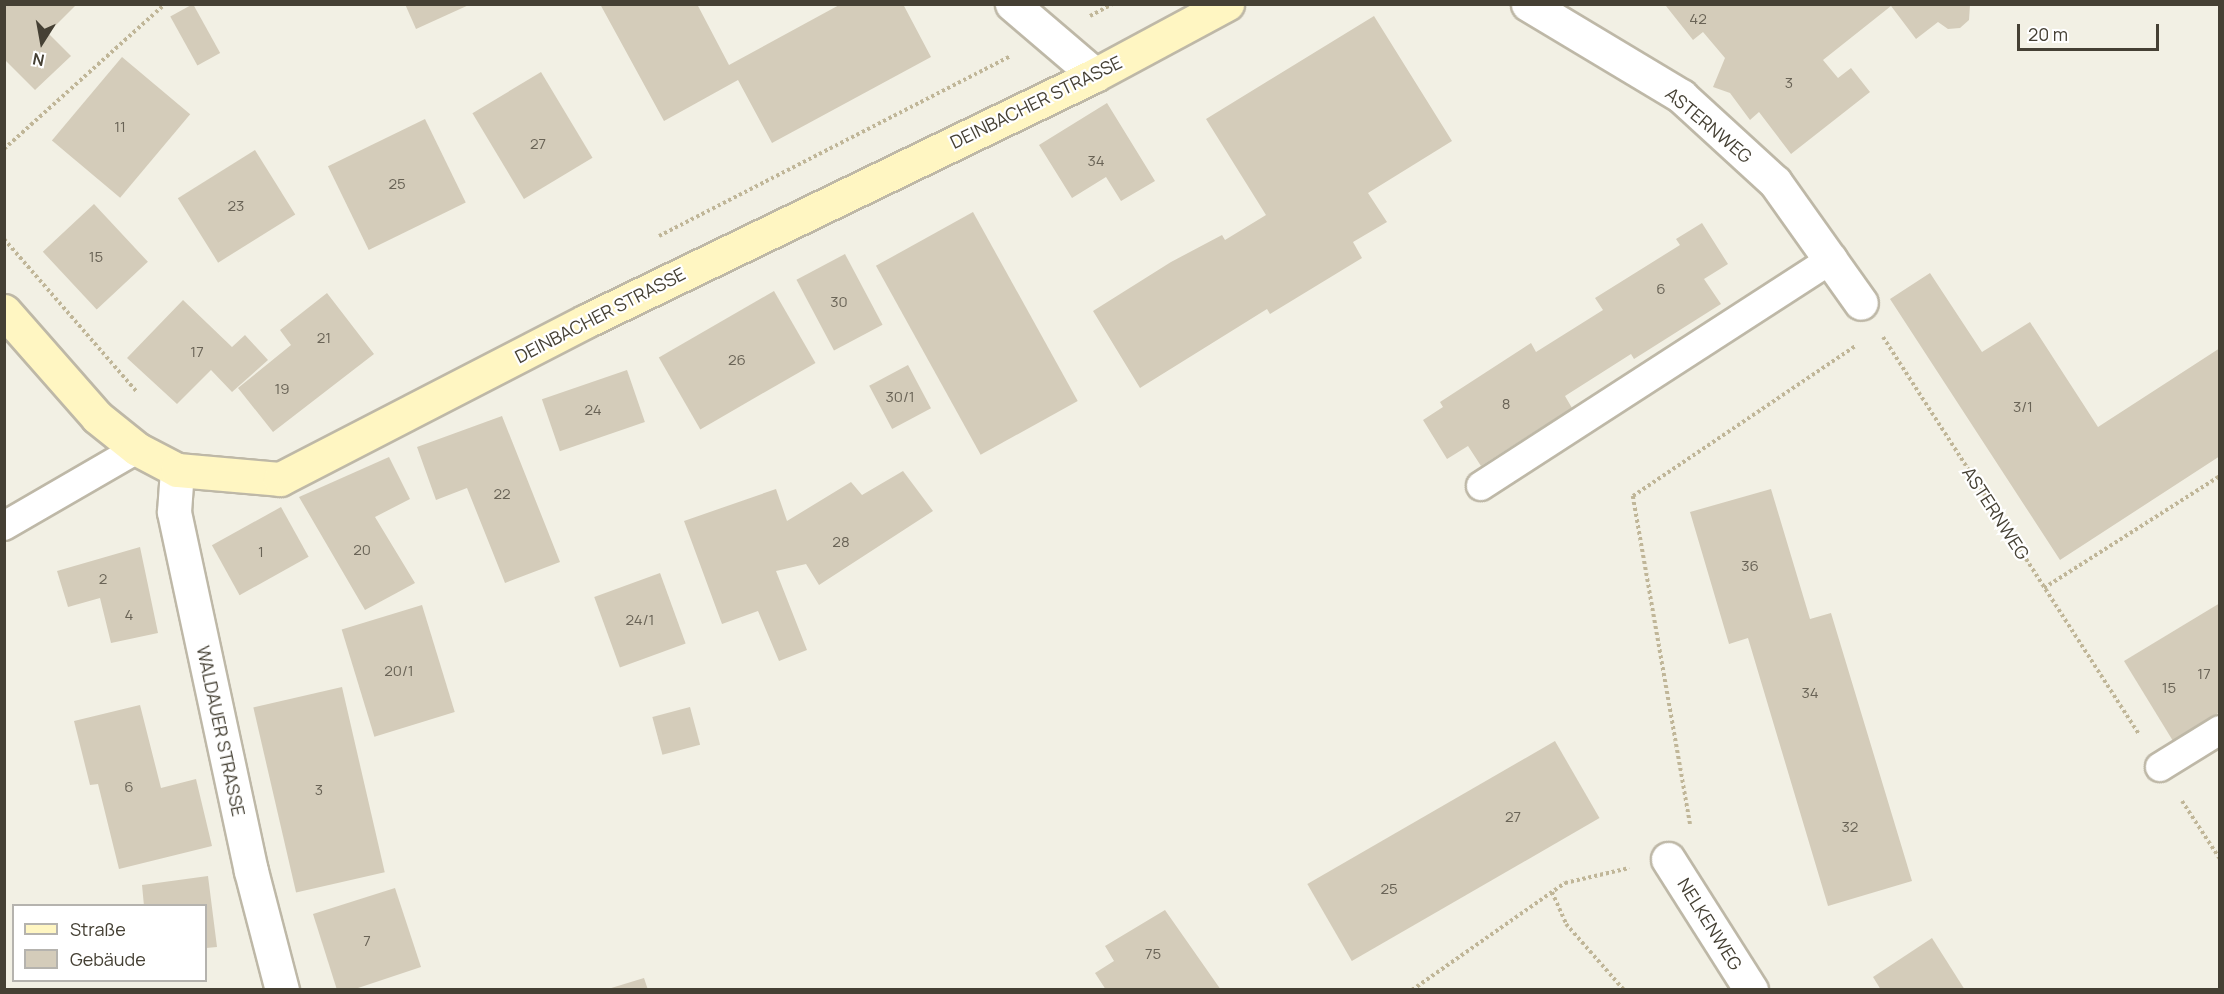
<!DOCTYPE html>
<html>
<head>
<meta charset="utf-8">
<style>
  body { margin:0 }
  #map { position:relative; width:2224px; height:994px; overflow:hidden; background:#f2f0e4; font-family:Manrope,sans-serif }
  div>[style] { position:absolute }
  .building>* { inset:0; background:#d4ccba; transform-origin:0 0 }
  .path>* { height:4px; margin-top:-2px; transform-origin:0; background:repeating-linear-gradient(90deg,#c0b698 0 3px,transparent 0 6px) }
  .roads { filter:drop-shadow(2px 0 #beb8a7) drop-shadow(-2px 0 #beb8a7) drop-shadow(0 2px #beb8a7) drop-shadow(0 -2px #beb8a7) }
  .lane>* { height:28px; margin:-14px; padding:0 14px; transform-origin:14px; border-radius:14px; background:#fff }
  .street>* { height:33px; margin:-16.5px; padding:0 16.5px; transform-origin:16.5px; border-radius:16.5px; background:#fff }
  .secondary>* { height:33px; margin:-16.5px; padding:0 16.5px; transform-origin:16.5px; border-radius:16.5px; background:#fff6c2 }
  span { translate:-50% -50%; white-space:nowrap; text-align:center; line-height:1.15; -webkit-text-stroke:4.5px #fff; paint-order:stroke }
  .number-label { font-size:15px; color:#696356 }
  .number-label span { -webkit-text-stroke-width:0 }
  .street-label { font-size:18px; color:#454034 }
  .frame { position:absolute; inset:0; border:6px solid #454034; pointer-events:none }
  .legend { position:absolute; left:12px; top:904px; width:195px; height:78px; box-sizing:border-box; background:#fff; border:2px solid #b5b3ae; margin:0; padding:8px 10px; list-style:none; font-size:18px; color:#454034 }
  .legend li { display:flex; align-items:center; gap:12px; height:30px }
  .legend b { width:30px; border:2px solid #b5b3ae }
  .north { position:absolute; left:12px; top:12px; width:60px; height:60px; -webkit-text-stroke:4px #fff; paint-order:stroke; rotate:191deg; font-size:16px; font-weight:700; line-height:24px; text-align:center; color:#454034 }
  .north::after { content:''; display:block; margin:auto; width:21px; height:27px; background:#454034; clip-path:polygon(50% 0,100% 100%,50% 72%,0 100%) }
  .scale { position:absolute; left:2017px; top:24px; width:142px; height:27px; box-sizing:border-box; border:3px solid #454034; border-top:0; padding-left:8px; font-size:18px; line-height:21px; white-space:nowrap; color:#454034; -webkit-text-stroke:4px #fff; paint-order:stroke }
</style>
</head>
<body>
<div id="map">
  <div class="building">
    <div style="clip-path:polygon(4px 4px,77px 4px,48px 33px,71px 56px,35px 90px,4px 59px)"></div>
    <div style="left:193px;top:4px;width:56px;height:26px;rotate:61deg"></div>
    <div style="clip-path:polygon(405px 4px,471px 4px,416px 29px)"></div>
    <div style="clip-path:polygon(600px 4px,697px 4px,729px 65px,841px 4px,903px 4px,931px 57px,772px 143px,738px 80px,664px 121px)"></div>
    <div style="clip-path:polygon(1970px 5px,1969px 20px,1960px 28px,1948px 29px,1938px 22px,1916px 39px,1891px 6px,1823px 60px,1838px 78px,1851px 68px,1870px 92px,1791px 154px,1759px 112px,1750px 120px,1730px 93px,1713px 87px,1725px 58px,1703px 32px,1693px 40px,1666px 6px)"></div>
    <div style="clip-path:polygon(1374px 16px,1452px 141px,1368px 193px,1387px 222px,1353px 242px,1362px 258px,1270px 314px,1267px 309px,1140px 388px,1093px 311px,1171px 262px,1222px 235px,1225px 240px,1266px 215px,1206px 119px)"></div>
    <div style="left:122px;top:57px;width:89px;height:109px;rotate:40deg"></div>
    <div style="left:541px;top:72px;width:100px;height:80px;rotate:59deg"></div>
    <div style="clip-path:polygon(1107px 103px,1155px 181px,1121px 201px,1106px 177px,1072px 198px,1039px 145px)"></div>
    <div style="left:425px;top:119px;width:93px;height:108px;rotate:64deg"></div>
    <div style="left:255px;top:150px;width:76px;height:91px;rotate:58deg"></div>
    <div style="left:94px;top:204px;width:79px;height:70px;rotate:47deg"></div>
    <div style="left:973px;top:212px;width:216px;height:111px;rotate:61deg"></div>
    <div style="clip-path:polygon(1702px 223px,1728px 264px,1704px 279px,1721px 304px,1634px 359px,1631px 354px,1565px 396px,1572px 408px,1481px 466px,1468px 446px,1447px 459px,1423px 420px,1443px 407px,1440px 402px,1531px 343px,1536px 352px,1603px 310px,1595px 298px,1680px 245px,1676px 239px)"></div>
    <div style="left:845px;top:254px;width:80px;height:55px;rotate:62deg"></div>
    <div style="clip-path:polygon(1930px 273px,1982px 352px,2030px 322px,2098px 427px,2220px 348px,2220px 456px,2060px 560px,1890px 299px)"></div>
    <div style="left:774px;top:291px;width:83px;height:133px;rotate:60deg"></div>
    <div style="clip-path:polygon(327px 293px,374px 354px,273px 432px,238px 388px,291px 345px,280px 330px)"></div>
    <div style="clip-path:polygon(183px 300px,232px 347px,245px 335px,268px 360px,232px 392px,211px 370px,177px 404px,127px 358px)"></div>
    <div style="left:908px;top:365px;width:49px;height:44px;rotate:62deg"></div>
    <div style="left:627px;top:370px;width:55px;height:90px;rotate:71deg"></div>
    <div style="clip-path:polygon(502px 416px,560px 562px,505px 583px,467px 488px,436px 500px,417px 447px)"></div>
    <div style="clip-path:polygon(389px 457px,410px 499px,375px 517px,415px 583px,365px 610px,299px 497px)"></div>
    <div style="clip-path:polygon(903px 471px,933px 511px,819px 585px,806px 564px,776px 571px,807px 650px,779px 661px,758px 611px,722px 624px,684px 521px,776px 489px,787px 521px,851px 482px,862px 495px)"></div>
    <div style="clip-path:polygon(1771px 489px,1810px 619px,1831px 613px,1912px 881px,1828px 906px,1748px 638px,1729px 644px,1690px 512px)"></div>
    <div style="left:281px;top:507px;width:57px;height:79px;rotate:61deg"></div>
    <div style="clip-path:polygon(140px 547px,158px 633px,111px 643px,100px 598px,68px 607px,57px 571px)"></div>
    <div style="left:660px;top:573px;width:75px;height:70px;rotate:70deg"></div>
    <div style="clip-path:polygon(2220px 603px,2220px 712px,2173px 741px,2124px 661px)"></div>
    <div style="left:422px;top:605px;width:112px;height:84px;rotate:73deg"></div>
    <div style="left:342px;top:687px;width:190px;height:91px;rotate:77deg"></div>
    <div style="clip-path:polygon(140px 705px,161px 788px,196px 779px,212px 846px,119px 869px,98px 784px,90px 785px,74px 721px)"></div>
    <div style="left:690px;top:707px;width:39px;height:39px;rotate:75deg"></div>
    <div style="left:1555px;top:741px;width:89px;height:286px;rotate:60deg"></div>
    <div style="clip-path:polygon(208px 876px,217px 947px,206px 948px,206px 906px,144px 906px,142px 885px)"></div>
    <div style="clip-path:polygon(395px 888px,421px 967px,352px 990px,337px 990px,313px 914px)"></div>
    <div style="clip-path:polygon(1165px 910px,1221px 990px,1106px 990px,1095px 973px,1114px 961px,1105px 946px)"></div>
    <div style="clip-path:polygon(1932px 938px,1965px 990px,1881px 990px,1873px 977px)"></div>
    <div style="clip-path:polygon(644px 978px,648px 990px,608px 990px,608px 989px)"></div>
  </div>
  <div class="path">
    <div style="left:1090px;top:16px;width:26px;rotate:-28deg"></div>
    <div style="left:4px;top:149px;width:217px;rotate:-42deg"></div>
    <div style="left:659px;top:236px;width:394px;rotate:-27.1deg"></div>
    <div style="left:4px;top:239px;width:203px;rotate:49deg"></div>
    <div style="left:1883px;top:337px;width:472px;rotate:57.2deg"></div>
    <div style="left:2044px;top:588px;width:209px;rotate:-32.5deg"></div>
    <div style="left:2182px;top:801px;width:69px;rotate:56.8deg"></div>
    <div style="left:1690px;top:824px;width:333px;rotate:-99.9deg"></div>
    <div style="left:1633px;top:496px;width:268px;rotate:-34deg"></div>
    <div style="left:1552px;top:892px;width:35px;rotate:66deg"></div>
    <div style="left:1566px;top:924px;width:88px;rotate:48.7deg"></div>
    <div style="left:1412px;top:990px;width:187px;rotate:-35deg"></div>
    <div style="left:1565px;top:883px;width:66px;rotate:-13.2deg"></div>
  </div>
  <div class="roads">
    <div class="lane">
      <div style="left:1481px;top:486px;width:419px;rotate:-32.9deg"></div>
      <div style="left:4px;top:526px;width:154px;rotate:-30.1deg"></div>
      <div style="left:2160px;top:767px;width:70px;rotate:-31.7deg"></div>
    </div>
    <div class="street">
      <div style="left:1012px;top:4px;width:109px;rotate:40.5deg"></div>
      <div style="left:1528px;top:4px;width:179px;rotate:31deg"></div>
      <div style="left:1681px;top:96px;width:127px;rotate:42.5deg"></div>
      <div style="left:1775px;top:182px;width:148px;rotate:54.6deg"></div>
      <div style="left:177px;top:470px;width:42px;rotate:94.1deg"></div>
      <div style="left:174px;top:512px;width:367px;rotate:77.9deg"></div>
      <div style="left:251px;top:871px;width:123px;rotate:75.4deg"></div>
      <div style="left:1668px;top:859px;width:155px;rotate:57.6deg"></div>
    </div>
    <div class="secondary">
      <div style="left:4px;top:311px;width:141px;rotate:48.7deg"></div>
      <div style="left:97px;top:417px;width:51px;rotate:38.7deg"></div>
      <div style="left:137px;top:449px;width:45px;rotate:27.7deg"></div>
      <div style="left:177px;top:470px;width:103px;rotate:5deg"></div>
      <div style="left:280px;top:479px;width:344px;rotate:-27.3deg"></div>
      <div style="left:586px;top:321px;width:565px;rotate:-25.79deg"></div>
      <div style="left:1095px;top:75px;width:150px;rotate:-28.3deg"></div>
    </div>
  </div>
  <div class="number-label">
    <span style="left:1698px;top:19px">42</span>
    <span style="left:1789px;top:83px">3</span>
    <span style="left:120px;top:127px">11</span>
    <span style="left:538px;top:144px">27</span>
    <span style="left:1096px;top:161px">34</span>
    <span style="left:397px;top:184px">25</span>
    <span style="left:236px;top:206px">23</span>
    <span style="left:96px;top:257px">15</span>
    <span style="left:1661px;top:289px">6</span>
    <span style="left:839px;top:302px">30</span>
    <span style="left:324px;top:338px">21</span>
    <span style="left:197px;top:352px">17</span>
    <span style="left:737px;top:360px">26</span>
    <span style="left:282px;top:389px">19</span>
    <span style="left:900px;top:397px">30/1</span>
    <span style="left:1506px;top:404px">8</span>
    <span style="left:2023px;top:407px">3/1</span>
    <span style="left:593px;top:410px">24</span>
    <span style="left:502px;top:494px">22</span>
    <span style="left:841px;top:542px">28</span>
    <span style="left:362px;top:550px">20</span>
    <span style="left:261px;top:552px">1</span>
    <span style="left:1750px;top:566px">36</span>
    <span style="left:103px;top:579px">2</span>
    <span style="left:129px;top:615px">4</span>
    <span style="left:640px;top:620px">24/1</span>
    <span style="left:399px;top:671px">20/1</span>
    <span style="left:2204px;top:674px">17</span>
    <span style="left:2169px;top:688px">15</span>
    <span style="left:1810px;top:693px">34</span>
    <span style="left:129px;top:787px">6</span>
    <span style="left:319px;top:790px">3</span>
    <span style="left:1513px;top:817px">27</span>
    <span style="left:1850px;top:827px">32</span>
    <span style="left:1389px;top:889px">25</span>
    <span style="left:367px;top:941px">7</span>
    <span style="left:1153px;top:954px">75</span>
  </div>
  <div class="street-label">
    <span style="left:1036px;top:102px;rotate:-26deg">DEINBACHER STRASSE</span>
    <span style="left:1709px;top:125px;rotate:40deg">ASTERNWEG</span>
    <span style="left:600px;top:315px;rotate:-27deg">DEINBACHER STRASSE</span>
    <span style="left:1996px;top:513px;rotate:57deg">ASTERNWEG</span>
    <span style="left:221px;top:731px;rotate:78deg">WALDAUER STRASSE</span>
    <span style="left:1710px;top:924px;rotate:58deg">NELKENWEG</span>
  </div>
  <div class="frame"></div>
  <ul class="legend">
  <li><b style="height:8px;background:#fff6c2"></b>Straße</li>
  <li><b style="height:16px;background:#d4ccba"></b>Gebäude</li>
  </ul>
  <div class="north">N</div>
  <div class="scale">20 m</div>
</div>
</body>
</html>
